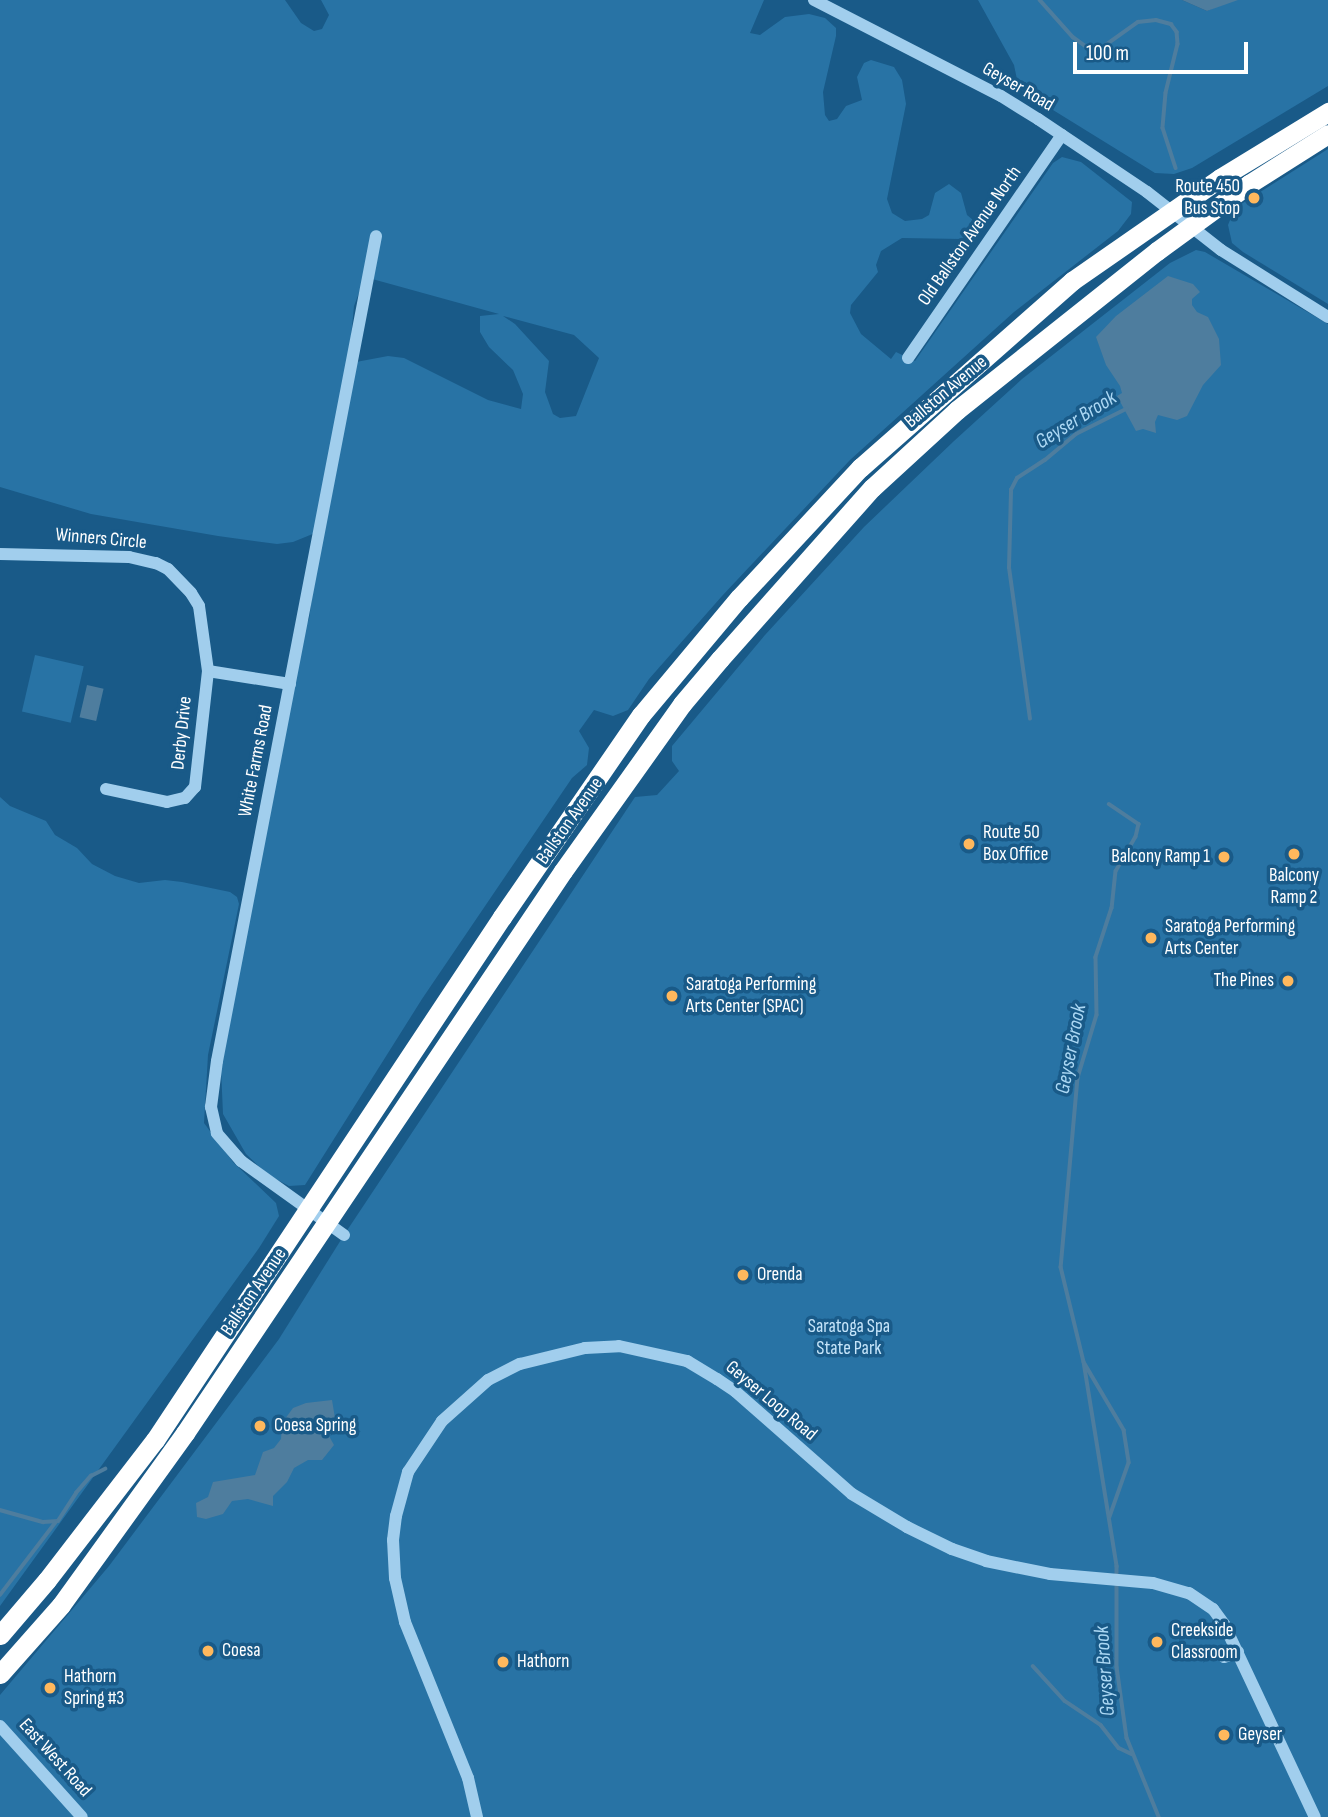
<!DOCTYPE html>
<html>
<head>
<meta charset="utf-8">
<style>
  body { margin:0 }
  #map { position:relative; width:1328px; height:1817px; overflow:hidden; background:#195a88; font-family:"Sofia Sans Condensed",sans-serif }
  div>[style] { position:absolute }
  .green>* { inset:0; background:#2873a5; transform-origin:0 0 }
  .water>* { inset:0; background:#4e7d9e; transform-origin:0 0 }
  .stream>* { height:3.5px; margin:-1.75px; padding:0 1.75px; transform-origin:1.75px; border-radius:1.75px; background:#4e7d9e }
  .minor>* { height:12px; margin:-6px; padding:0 6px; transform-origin:6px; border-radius:6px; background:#a1ceed }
  .highway>* { height:19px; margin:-9.5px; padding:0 9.5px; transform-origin:9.5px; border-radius:9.5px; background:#fff }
  .dots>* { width:19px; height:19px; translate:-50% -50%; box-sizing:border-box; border:4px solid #195a88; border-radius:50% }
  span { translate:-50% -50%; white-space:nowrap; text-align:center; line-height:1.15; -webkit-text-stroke:7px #195a88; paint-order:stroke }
  .street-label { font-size:19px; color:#fff }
  .poi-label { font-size:19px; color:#fff }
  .right { translate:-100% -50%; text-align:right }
  .left { translate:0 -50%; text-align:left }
  .park-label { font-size:19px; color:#c6e5fa }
  .water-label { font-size:21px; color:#acd8f4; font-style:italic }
  .scale { position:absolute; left:1073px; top:42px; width:175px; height:32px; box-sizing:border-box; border:4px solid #fff; border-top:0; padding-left:9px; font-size:21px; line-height:24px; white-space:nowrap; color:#fff; -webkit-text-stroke:5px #195a88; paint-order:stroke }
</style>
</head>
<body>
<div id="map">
  <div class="green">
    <div style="clip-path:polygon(evenodd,0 0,285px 0,301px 23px,314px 31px,322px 29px,329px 15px,321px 0,764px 0,750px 33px,760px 35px,785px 17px,809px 14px,825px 18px,836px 28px,836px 36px,823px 92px,825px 115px,829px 121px,837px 119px,846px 106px,862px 100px,857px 77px,864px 63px,871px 60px,894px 67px,902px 80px,906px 104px,887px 199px,892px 213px,905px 221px,922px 219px,929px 215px,935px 193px,949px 184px,961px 193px,967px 215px,979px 225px,977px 233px,962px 239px,902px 238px,881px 251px,876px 265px,878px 272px,851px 305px,850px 313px,861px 334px,891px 359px,896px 352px,915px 361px,1053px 163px,1062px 157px,1081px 162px,1132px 202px,1131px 214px,1118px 231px,1014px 312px,850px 460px,722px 596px,649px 679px,628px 710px,613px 716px,594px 710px,579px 731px,589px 748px,587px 765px,572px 778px,422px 999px,305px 1185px,289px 1186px,268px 1175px,246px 1154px,223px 1114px,221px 1069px,304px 627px,309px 619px,318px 554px,315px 533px,293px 542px,277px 544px,218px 536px,91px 514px,0 487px,0 0,365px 277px,499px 314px,480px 316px,480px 332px,489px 347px,513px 370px,523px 394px,521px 409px,488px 400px,404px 358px,388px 356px,356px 362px,349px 358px,354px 306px,365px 277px,0 0,503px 316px,574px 335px,599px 358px,576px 416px,560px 418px,553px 414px,545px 392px,549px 361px,515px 324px,503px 316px)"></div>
    <div style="clip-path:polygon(978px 0,1182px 0,1207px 11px,1232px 0,1328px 0,1328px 86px,1192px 168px,1174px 174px,1155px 173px,1019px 89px,1014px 65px)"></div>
    <div style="clip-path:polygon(1328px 149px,1328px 304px,1243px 252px,1232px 243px,1228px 225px,1235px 208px)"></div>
    <div style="clip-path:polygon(1196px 250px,1205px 252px,1328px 324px,1328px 1817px,0 1817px,0 1695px,109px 1566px,279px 1339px,344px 1235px,635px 797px,657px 795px,679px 771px,672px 761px,672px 746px,765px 635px,864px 527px,954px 441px,1022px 379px,1170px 263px)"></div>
    <div style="left:35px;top:655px;width:50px;height:58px;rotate:13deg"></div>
    <div style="clip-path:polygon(0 797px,10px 806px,46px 821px,55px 835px,77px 848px,92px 864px,115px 876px,139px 883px,165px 880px,182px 882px,230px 892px,237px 897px,239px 904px,208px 1055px,204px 1123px,233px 1162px,276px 1203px,279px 1216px,259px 1248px,0 1606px)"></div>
  </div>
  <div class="water">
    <div style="clip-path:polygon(1182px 0,1238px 0,1207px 11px)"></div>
    <div style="clip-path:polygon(1168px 276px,1193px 284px,1200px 292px,1192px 299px,1192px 305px,1197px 312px,1208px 317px,1219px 339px,1221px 365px,1203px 385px,1187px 416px,1177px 420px,1158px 415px,1155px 422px,1156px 433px,1143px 429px,1136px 431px,1117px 396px,1122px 393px,1120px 386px,1106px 365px,1096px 337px,1116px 316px)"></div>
    <div style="left:87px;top:685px;width:17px;height:33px;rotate:13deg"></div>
    <div style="clip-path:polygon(332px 1400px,335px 1418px,329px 1436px,334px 1445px,322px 1460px,308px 1460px,294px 1468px,287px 1482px,273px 1496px,273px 1506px,248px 1499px,232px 1501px,223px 1514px,206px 1519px,197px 1517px,196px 1503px,208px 1497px,213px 1482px,255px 1475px,263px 1452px,274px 1448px,281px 1439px,282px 1423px,293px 1408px,306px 1403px)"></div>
  </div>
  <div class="stream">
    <div style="left:1040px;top:0;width:50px;rotate:48.3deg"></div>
    <div style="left:1073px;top:37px;width:19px;rotate:36deg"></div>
    <div style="left:1088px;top:48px;width:15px;rotate:-4deg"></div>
    <div style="left:1103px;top:47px;width:43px;rotate:-35.5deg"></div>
    <div style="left:1138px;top:22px;width:18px;rotate:-6deg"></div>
    <div style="left:1156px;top:20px;width:16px;rotate:15deg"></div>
    <div style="left:1171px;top:24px;width:10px;rotate:53deg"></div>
    <div style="left:1177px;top:32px;width:12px;rotate:85deg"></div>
    <div style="left:1178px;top:44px;width:50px;rotate:103.8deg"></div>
    <div style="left:1166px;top:93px;width:35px;rotate:95deg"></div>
    <div style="left:1163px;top:128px;width:42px;rotate:72deg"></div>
    <div style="left:1030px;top:719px;width:152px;rotate:-97.9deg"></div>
    <div style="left:1009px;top:568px;width:78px;rotate:-88.5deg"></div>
    <div style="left:1011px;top:490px;width:13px;rotate:-63deg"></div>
    <div style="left:1017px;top:478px;width:33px;rotate:-33deg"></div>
    <div style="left:1045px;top:460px;width:40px;rotate:-40deg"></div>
    <div style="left:1076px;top:434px;width:56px;rotate:-26.6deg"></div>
    <div style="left:1109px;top:804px;width:36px;rotate:34deg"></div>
    <div style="left:1139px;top:824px;width:13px;rotate:103deg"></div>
    <div style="left:1136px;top:837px;width:39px;rotate:120deg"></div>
    <div style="left:1116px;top:871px;width:37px;rotate:96deg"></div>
    <div style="left:1112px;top:908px;width:52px;rotate:108.1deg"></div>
    <div style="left:1096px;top:957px;width:58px;rotate:89deg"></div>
    <div style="left:1097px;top:1015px;width:66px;rotate:106.8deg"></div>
    <div style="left:1078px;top:1078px;width:190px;rotate:95.1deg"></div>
    <div style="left:1061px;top:1267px;width:98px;rotate:76.4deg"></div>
    <div style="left:1084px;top:1362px;width:207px;rotate:80.8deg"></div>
    <div style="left:1117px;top:1566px;width:101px;rotate:90deg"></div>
    <div style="left:1117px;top:1667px;width:72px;rotate:82deg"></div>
    <div style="left:1127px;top:1738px;width:85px;rotate:67.9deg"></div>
    <div style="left:1085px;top:1364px;width:77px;rotate:59.4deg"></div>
    <div style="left:1124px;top:1430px;width:33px;rotate:81deg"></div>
    <div style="left:1129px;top:1463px;width:57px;rotate:109.4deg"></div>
    <div style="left:0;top:1510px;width:45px;rotate:15.6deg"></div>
    <div style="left:43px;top:1522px;width:15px;rotate:-4deg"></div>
    <div style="left:58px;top:1521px;width:33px;rotate:-57deg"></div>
    <div style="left:76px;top:1493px;width:23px;rotate:-49deg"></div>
    <div style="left:91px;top:1476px;width:16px;rotate:-27deg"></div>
    <div style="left:0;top:1595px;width:91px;rotate:-52.6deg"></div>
    <div style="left:1033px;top:1666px;width:47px;rotate:47.6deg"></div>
    <div style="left:1065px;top:1701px;width:43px;rotate:33.7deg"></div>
    <div style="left:1101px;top:1725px;width:29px;rotate:52deg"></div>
    <div style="left:1119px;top:1748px;width:14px;rotate:25deg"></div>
  </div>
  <div class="minor">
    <div style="left:814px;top:0;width:210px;rotate:27.2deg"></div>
    <div style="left:1001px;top:96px;width:44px;rotate:31.9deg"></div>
    <div style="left:1038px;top:119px;width:131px;rotate:33.8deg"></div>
    <div style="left:1147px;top:192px;width:94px;rotate:38.1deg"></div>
    <div style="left:1221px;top:250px;width:126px;rotate:32.1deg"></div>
    <div style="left:908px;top:358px;width:271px;rotate:-55.4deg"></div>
    <div style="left:0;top:554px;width:129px;rotate:1.3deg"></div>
    <div style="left:129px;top:557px;width:28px;rotate:13deg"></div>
    <div style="left:156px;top:563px;width:13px;rotate:27deg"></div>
    <div style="left:168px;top:569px;width:33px;rotate:46deg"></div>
    <div style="left:191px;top:593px;width:15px;rotate:58deg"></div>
    <div style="left:199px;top:606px;width:66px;rotate:82.1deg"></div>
    <div style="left:208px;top:671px;width:83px;rotate:9deg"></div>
    <div style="left:106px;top:789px;width:62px;rotate:12deg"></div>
    <div style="left:167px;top:802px;width:18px;rotate:-13deg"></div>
    <div style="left:185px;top:798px;width:15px;rotate:-48deg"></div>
    <div style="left:195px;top:787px;width:117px;rotate:-83.6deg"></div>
    <div style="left:344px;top:1235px;width:127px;rotate:-144.3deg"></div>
    <div style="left:241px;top:1161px;width:37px;rotate:-131deg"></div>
    <div style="left:217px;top:1133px;width:27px;rotate:-103deg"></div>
    <div style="left:211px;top:1107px;width:46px;rotate:-82.6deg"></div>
    <div style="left:217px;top:1061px;width:840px;rotate:-79.09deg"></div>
    <div style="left:1224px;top:1657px;width:15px;rotate:-20deg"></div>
    <div style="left:0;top:1726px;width:122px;rotate:48deg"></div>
    <div style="left:477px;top:1817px;width:40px;rotate:-103deg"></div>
    <div style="left:468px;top:1778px;width:168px;rotate:-112deg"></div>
    <div style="left:405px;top:1622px;width:45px;rotate:-102.8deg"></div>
    <div style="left:395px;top:1578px;width:38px;rotate:-93deg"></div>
    <div style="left:393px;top:1540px;width:24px;rotate:-83deg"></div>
    <div style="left:396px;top:1516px;width:46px;rotate:-74.7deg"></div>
    <div style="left:408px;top:1472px;width:61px;rotate:-56.3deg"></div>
    <div style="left:442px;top:1421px;width:62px;rotate:-41.7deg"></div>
    <div style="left:488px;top:1380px;width:36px;rotate:-27deg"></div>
    <div style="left:520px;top:1364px;width:67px;rotate:-13.8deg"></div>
    <div style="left:585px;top:1348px;width:34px;rotate:-3deg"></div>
    <div style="left:619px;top:1346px;width:70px;rotate:12.4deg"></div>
    <div style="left:687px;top:1361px;width:35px;rotate:31deg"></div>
    <div style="left:717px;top:1379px;width:23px;rotate:34deg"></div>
    <div style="left:736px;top:1392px;width:154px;rotate:41.3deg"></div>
    <div style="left:852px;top:1494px;width:64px;rotate:31deg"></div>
    <div style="left:907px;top:1527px;width:50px;rotate:26.1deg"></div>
    <div style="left:952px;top:1549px;width:36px;rotate:19deg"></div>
    <div style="left:986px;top:1561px;width:65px;rotate:11.5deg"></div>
    <div style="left:1050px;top:1574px;width:103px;rotate:5deg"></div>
    <div style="left:1153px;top:1583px;width:37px;rotate:16deg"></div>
    <div style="left:1189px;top:1593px;width:29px;rotate:34deg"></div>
    <div style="left:1213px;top:1609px;width:19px;rotate:54deg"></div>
    <div style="left:1224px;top:1624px;width:213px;rotate:64.8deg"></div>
  </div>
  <div class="highway">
    <div style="left:0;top:1635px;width:72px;rotate:-49.5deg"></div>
    <div style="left:47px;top:1580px;width:177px;rotate:-52.4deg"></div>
    <div style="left:155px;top:1440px;width:628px;rotate:-56.44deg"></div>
    <div style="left:502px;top:917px;width:245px;rotate:-55.5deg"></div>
    <div style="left:641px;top:715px;width:153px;rotate:-50.1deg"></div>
    <div style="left:739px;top:598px;width:178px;rotate:-47.1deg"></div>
    <div style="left:860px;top:468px;width:283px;rotate:-41.4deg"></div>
    <div style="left:1072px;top:281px;width:180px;rotate:-34.8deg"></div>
    <div style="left:1220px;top:178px;width:127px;rotate:-31.4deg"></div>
    <div style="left:0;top:1674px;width:92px;rotate:-48.5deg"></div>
    <div style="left:61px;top:1605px;width:212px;rotate:-54.2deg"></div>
    <div style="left:185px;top:1433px;width:677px;rotate:-56.08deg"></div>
    <div style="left:563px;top:871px;width:205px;rotate:-54.5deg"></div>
    <div style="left:682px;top:704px;width:59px;rotate:-49.8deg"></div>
    <div style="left:720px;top:659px;width:229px;rotate:-48.4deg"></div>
    <div style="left:872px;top:488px;width:115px;rotate:-42.5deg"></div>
    <div style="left:957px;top:410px;width:256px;rotate:-38.5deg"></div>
    <div style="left:1157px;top:251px;width:114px;rotate:-36.1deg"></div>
    <div style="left:1249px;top:184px;width:93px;rotate:-32.3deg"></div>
  </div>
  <div class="dots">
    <div style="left:1254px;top:198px;background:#ffb85d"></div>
    <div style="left:969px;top:844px;background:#ffb85d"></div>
    <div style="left:1294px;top:854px;background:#ffb85d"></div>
    <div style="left:1224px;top:857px;background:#ffb85d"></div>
    <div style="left:1151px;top:938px;background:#ffb85d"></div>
    <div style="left:1288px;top:981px;background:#ffb85d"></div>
    <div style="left:672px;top:996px;background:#ffb85d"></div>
    <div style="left:743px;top:1275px;background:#ffb85d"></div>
    <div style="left:260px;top:1426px;background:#ffb85d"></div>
    <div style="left:1157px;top:1642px;background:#ffb85d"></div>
    <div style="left:208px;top:1651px;background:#ffb85d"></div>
    <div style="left:503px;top:1662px;background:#ffb85d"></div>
    <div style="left:50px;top:1688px;background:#ffb85d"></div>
    <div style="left:1224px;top:1735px;background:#ffb85d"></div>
  </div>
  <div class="street-label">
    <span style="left:1018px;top:87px;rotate:30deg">Geyser Road</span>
    <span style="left:970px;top:236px;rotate:-55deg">Old Ballston Avenue North</span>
    <span style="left:946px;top:392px;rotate:-40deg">Ballston Avenue</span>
    <span style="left:101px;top:539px;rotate:5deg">Winners Circle</span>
    <span style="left:182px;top:733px;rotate:-84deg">Derby Drive</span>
    <span style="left:256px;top:761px;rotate:-79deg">White Farms Road</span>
    <span style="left:570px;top:821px;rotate:-55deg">Ballston Avenue</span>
    <span style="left:254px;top:1292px;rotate:-56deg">Ballston Avenue</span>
    <span style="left:771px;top:1401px;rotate:40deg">Geyser Loop Road</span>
    <span style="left:55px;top:1758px;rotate:48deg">East West Road</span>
  </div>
  <div class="poi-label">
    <span class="right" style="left:1240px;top:198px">Route 450<br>Bus Stop</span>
    <span class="left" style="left:983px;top:844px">Route 50<br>Box Office</span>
    <span class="right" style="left:1210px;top:857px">Balcony Ramp 1</span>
    <span style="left:1294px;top:887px">Balcony<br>Ramp 2</span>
    <span class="left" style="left:1165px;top:938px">Saratoga Performing<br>Arts Center</span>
    <span class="right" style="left:1274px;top:981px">The Pines</span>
    <span class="left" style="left:686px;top:996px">Saratoga Performing<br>Arts Center (SPAC)</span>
    <span class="left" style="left:757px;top:1275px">Orenda</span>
    <span class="left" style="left:274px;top:1426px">Coesa Spring</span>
    <span class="left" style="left:1171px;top:1642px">Creekside<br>Classroom</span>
    <span class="left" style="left:222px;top:1651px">Coesa</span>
    <span class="left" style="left:517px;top:1662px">Hathorn</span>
    <span class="left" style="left:64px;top:1688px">Hathorn<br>Spring #3</span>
    <span class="left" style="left:1238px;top:1735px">Geyser</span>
  </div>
  <div class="park-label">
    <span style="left:849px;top:1338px">Saratoga Spa<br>State Park</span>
  </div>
  <div class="water-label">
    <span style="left:1076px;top:420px;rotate:-32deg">Geyser Brook</span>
    <span style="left:1071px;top:1049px;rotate:-79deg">Geyser Brook</span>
    <span style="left:1105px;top:1671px;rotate:-94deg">Geyser Brook</span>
  </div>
  <div class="scale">100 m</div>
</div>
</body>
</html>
